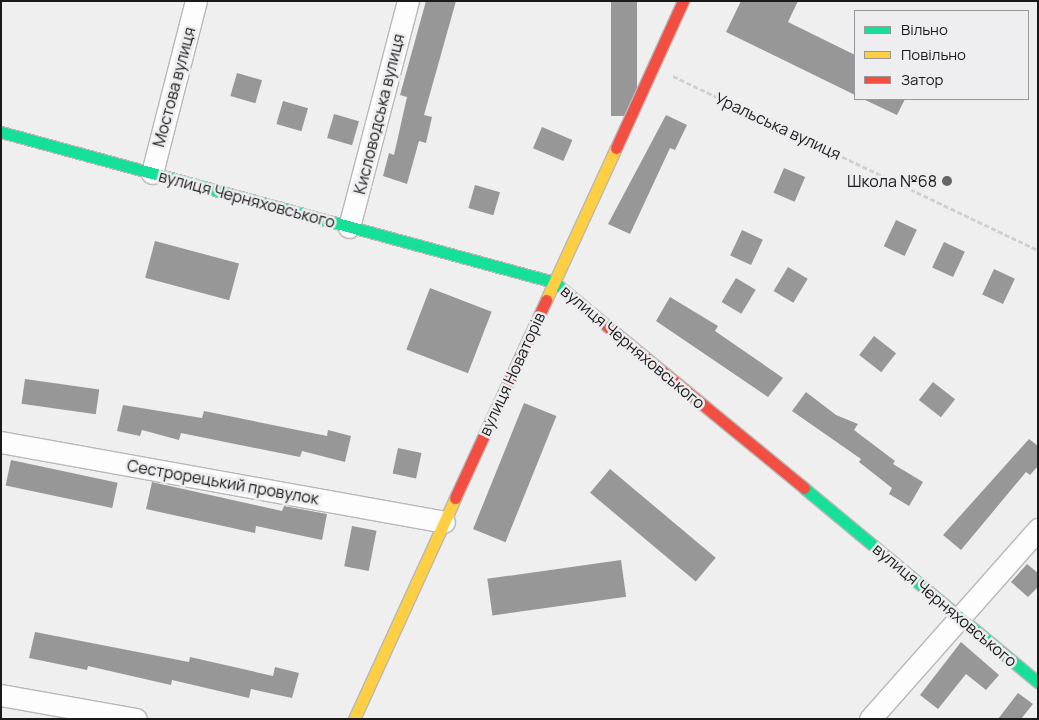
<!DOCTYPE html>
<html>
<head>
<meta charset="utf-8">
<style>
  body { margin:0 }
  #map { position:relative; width:1039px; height:720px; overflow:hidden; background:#efefef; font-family:Manrope,sans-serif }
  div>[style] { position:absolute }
  .building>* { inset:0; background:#989798; transform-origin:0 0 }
  .path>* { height:3px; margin-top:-1.5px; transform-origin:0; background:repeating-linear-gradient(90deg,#d0d0d0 0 5px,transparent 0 7.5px) }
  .roads { filter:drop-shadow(1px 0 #b8b8b8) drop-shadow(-1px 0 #b8b8b8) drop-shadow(0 1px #b8b8b8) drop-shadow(0 -1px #b8b8b8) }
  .street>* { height:21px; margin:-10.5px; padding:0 10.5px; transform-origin:10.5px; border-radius:10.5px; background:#fdfdfd }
  .fast>* { height:11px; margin:-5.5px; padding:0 5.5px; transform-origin:5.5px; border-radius:5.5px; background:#16e098 }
  .slow>* { height:11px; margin:-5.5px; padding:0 5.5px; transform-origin:5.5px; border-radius:5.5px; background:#ffcf43 }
  .jam>* { height:11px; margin:-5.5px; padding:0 5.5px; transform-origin:5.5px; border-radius:5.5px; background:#f24e42 }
  .dots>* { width:14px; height:14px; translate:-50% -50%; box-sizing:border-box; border:2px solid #eeeef0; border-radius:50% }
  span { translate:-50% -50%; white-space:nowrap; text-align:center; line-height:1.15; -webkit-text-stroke:5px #eeeef0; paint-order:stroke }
  .street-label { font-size:16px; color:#1a1a1a }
  .poi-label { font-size:16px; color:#1a1a1a }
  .right { translate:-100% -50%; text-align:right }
  .frame { position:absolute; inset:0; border:2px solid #1a1a1a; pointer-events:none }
  .legend { position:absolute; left:854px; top:10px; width:175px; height:90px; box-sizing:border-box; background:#eeeef0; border:1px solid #99999a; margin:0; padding:6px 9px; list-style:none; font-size:15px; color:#1a1a1a }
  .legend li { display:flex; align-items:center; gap:10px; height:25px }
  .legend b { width:25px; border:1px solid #99999a }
</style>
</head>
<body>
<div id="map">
  <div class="building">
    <div style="clip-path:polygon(426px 1px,456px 1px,424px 115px,432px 117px,426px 143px,419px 141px,407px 184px,383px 176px,389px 153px,394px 155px,407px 97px,400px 95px)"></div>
    <div style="left:611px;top:1px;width:26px;height:115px"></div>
    <div style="clip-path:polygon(741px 1px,798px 1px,788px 22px,855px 55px,855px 95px,726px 32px)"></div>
    <div style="left:237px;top:73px;width:26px;height:24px;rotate:16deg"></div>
    <div style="clip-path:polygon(863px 99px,905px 99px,897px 115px)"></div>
    <div style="left:283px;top:101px;width:26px;height:24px;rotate:16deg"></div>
    <div style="left:334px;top:114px;width:26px;height:25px;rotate:16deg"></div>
    <div style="clip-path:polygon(666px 115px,687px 125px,675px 150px,670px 148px,630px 234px,608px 224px)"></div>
    <div style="left:542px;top:127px;width:33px;height:23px;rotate:23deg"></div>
    <div style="left:784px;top:168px;width:23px;height:27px;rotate:23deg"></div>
    <div style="left:475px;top:185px;width:26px;height:24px;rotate:16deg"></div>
    <div style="left:896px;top:220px;width:23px;height:29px;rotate:25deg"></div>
    <div style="left:742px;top:230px;width:23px;height:28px;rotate:25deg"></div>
    <div style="left:155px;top:241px;width:87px;height:38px;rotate:15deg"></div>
    <div style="left:944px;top:242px;width:23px;height:28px;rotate:25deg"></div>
    <div style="left:788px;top:267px;width:23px;height:28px;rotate:31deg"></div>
    <div style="left:994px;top:269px;width:23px;height:28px;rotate:25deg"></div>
    <div style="left:736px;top:278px;width:23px;height:28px;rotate:31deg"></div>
    <div style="left:430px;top:288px;width:66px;height:66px;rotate:21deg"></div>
    <div style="clip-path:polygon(670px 297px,718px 326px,715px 331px,783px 378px,768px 397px,656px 321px)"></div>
    <div style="left:874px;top:336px;width:28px;height:24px;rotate:38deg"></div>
    <div style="left:25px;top:379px;width:75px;height:25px;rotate:8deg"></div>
    <div style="left:933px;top:382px;width:28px;height:23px;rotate:38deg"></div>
    <div style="clip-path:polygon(806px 392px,836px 415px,858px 424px,854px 430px,895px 461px,893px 464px,923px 482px,909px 506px,889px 494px,892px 488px,859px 462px,861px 459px,792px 411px)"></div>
    <div style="left:524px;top:403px;width:35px;height:136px;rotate:22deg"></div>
    <div style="clip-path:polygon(123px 405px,202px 418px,204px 411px,327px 436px,328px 430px,351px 436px,345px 462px,302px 451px,300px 457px,181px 433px,179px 440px,142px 430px,140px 436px,117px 431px)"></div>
    <div style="clip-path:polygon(1029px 439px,1038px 446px,1038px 466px,1030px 475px,1026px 472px,961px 550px,943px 535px)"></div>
    <div style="left:398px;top:448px;width:24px;height:26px;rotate:12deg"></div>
    <div style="left:11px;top:460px;width:109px;height:26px;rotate:12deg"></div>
    <div style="left:610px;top:469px;width:138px;height:31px;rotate:40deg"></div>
    <div style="clip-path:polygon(152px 482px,282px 511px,284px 506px,327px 514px,322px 540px,256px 526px,255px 533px,146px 509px)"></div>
    <div style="left:352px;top:526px;width:25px;height:41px;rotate:11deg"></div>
    <div style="left:621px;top:560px;width:37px;height:135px;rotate:82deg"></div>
    <div style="clip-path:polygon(1027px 564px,1038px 573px,1038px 587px,1028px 597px,1011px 582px)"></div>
    <div style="clip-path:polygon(35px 632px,189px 662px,190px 657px,273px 676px,275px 667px,299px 673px,292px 698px,251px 689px,249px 698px,172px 680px,171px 685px,88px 666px,87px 670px,29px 658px)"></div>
    <div style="clip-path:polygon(961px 642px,999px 675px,986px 690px,966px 674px,938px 709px,920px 695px)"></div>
    <div style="clip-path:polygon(1018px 693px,1033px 704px,1021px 719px,998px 719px)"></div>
  </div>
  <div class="path">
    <div style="left:673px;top:76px;width:404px;rotate:25.5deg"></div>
  </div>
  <div class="roads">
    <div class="street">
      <div style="left:152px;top:173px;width:178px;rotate:-75.7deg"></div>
      <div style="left:349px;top:227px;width:234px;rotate:-75.4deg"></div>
      <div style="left:1px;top:442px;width:450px;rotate:10.2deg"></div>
      <div style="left:1px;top:695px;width:137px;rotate:10.1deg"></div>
      <div style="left:870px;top:719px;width:254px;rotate:-48.5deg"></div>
    </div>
    <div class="fast">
      <div style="left:1px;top:132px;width:573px;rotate:15.18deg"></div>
      <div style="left:554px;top:282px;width:69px;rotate:39.7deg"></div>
      <div style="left:804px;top:488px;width:304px;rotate:39.7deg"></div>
    </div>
    <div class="slow">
      <div style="left:546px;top:300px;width:167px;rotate:-65.3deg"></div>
      <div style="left:354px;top:719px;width:243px;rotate:-65.4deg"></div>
    </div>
    <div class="jam">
      <div style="left:616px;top:148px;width:162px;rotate:-65.5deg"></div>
      <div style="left:607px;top:326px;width:255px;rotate:39.4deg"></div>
      <div style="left:455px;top:498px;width:218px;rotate:-65.3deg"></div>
    </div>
  </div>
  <div class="dots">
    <div style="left:947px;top:181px;background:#656565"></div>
  </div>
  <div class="street-label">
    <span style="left:174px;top:87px;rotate:-75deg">Мостова вулиця</span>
    <span style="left:379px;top:114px;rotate:-76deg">Кисловодська вулиця</span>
    <span style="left:778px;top:126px;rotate:25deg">Уральська вулиця</span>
    <span style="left:247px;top:199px;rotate:15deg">вулиця Черняховського</span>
    <span style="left:633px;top:347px;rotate:40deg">вулиця Черняховського</span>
    <span style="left:512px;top:374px;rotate:-65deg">вулиця Новаторів</span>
    <span style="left:223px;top:482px;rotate:10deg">Сестрорецький провулок</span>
    <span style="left:945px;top:605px;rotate:40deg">вулиця Черняховського</span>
  </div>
  <div class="poi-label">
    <span class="right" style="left:937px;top:181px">Школа №68</span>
  </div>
  <div class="frame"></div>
  <ul class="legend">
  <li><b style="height:6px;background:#16e098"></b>Вільно</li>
  <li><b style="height:6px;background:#ffcf43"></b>Повільно</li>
  <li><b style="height:6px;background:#f24e42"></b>Затор</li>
  </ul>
</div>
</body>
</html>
